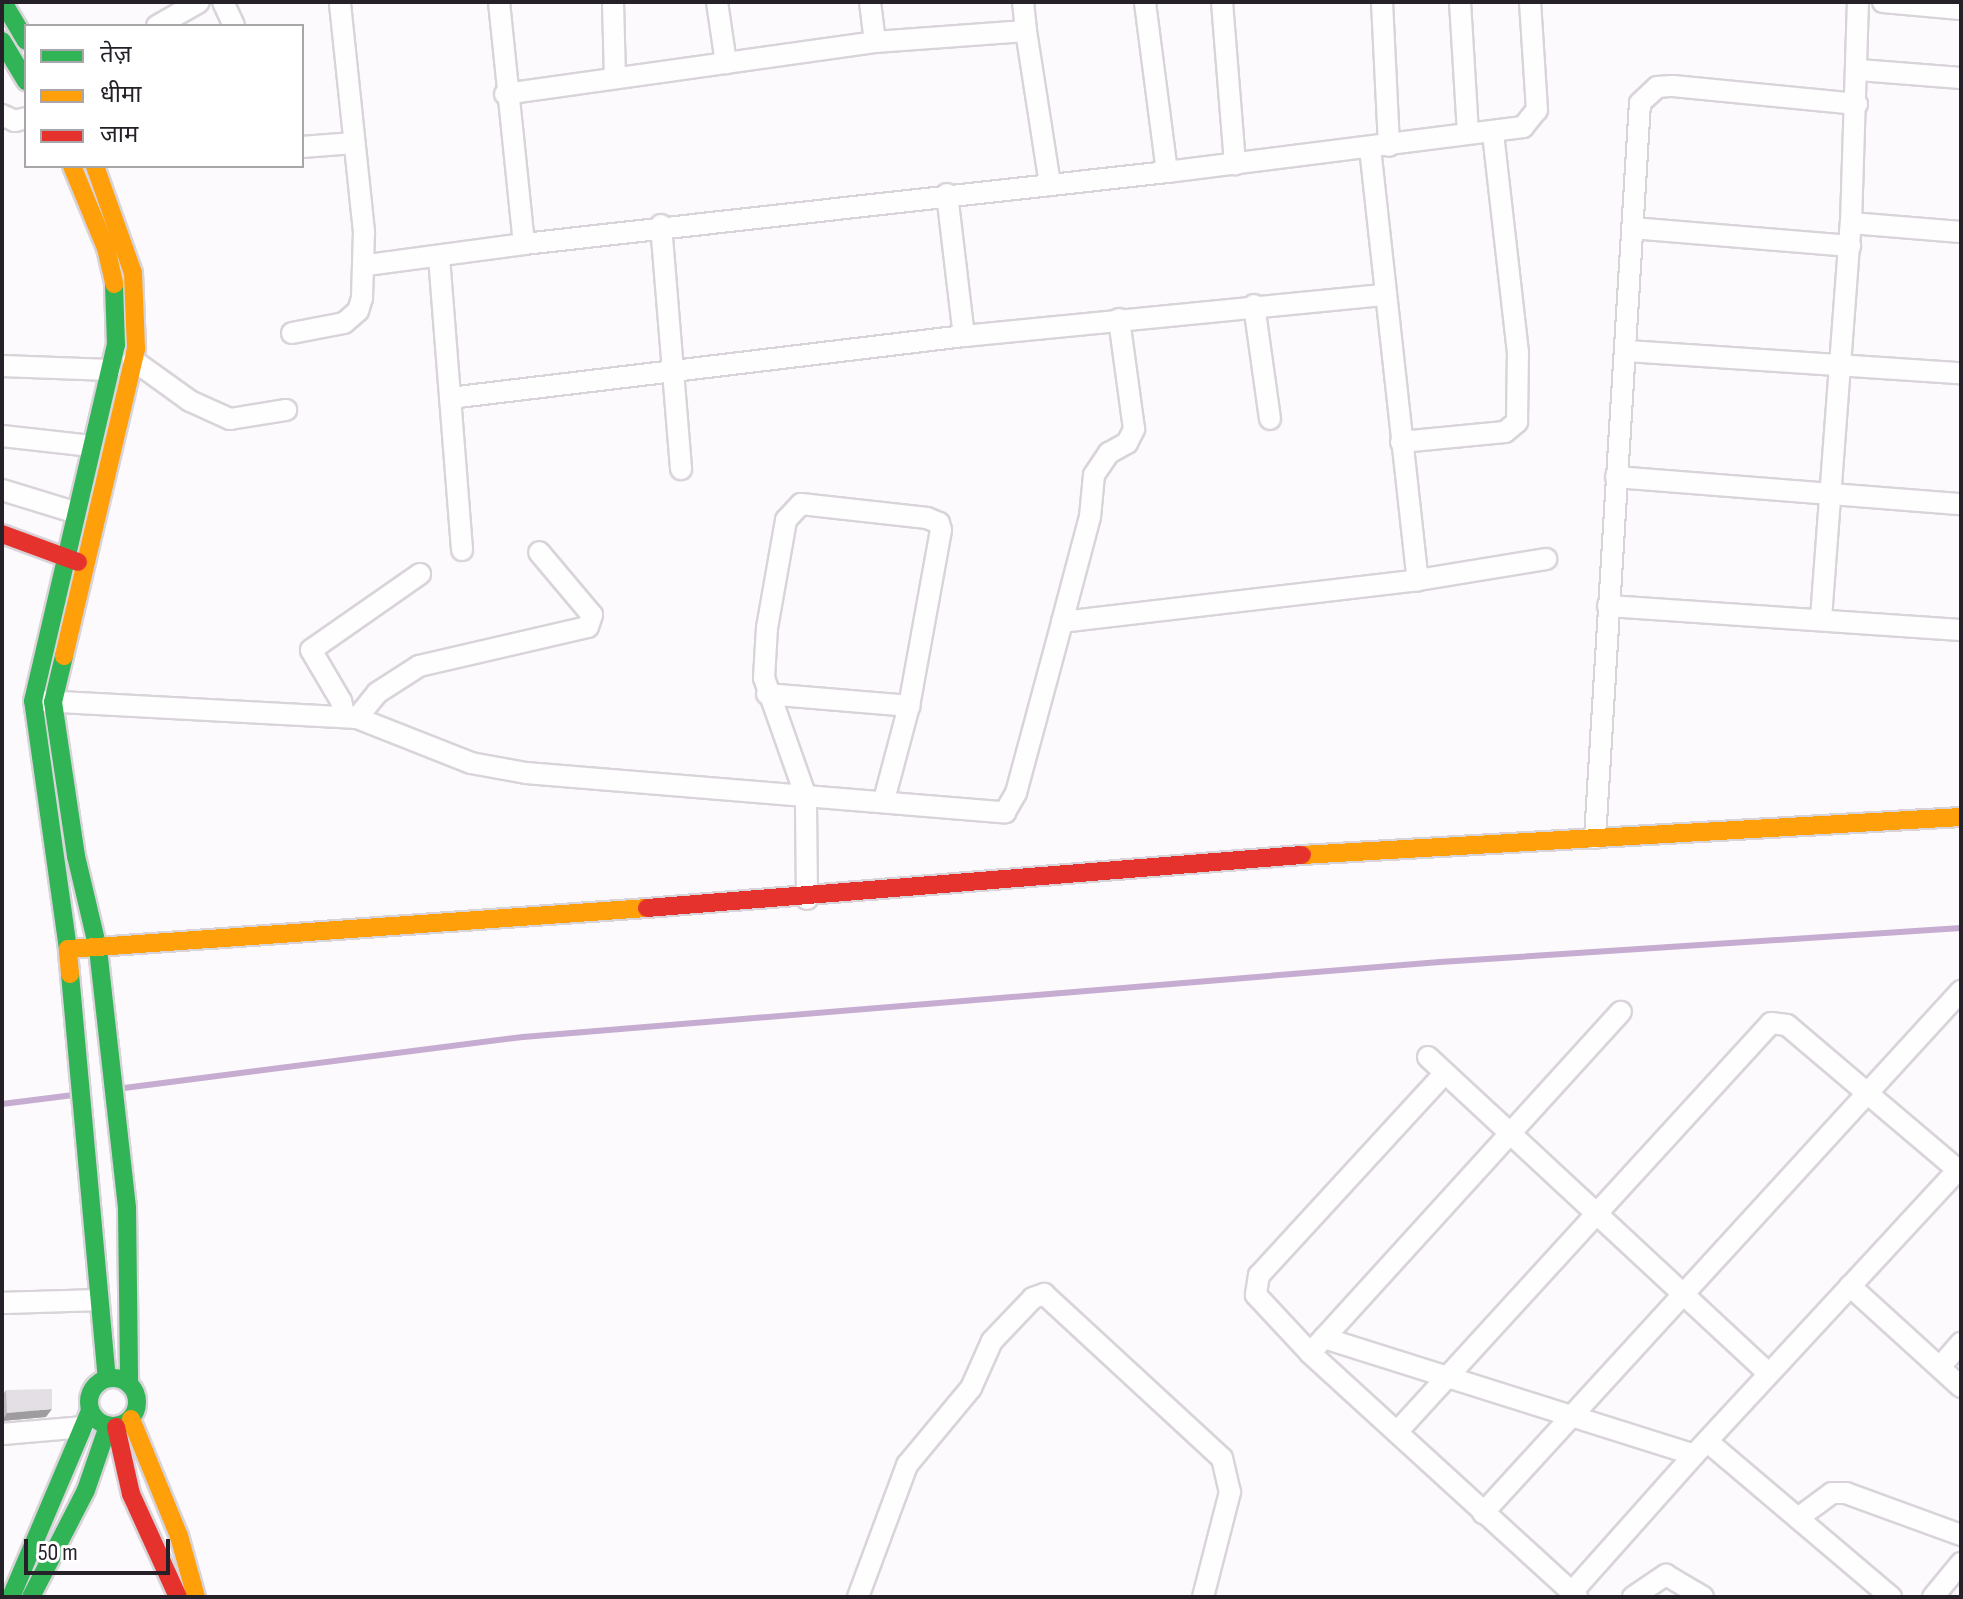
<!DOCTYPE html>
<html>
<head>
<meta charset="utf-8">
<style>
  body { margin:0 }
  #map { position:relative; width:1963px; height:1599px; overflow:hidden; background:#fcfafd; font-family:"Sofia Sans Condensed","Noto Sans Devanagari",sans-serif }
  div>[style] { position:absolute }
  .stream>* { height:6px; margin:-3px; padding:0 3px; transform-origin:3px; border-radius:3px; background:#c6acd0 }
  .roads { filter:drop-shadow(2px 0 #d9d4da) drop-shadow(-2px 0 #d9d4da) drop-shadow(0 2px #d9d4da) drop-shadow(0 -2px #d9d4da) }
  .street>* { height:20px; margin:-10px; padding:0 10px; transform-origin:10px; border-radius:10px; background:#fffeff }
  .fast>* { height:18px; margin:-9px; padding:0 9px; transform-origin:9px; border-radius:9px; background:#30b455 }
  .fast>.ring { margin:-9px; padding:0; box-sizing:content-box; background:none; border:18px solid #30b455; border-radius:50% }
  .slow>* { height:18px; margin:-9px; padding:0 9px; transform-origin:9px; border-radius:9px; background:#ff9f0a }
  .jam>* { height:18px; margin:-9px; padding:0 9px; transform-origin:9px; border-radius:9px; background:#e5322d }
  .wall>* { inset:0; background:#c3c0c5 }
  .shaded-wall>* { inset:0; background:#9f9ca0 }
  .building>* { inset:0; background:#e3dfe5 }
  span { translate:-50% -50%; white-space:nowrap; text-align:center; line-height:1.15; -webkit-text-stroke:6px #fff; paint-order:stroke }
  .frame { position:absolute; inset:0; border:4px solid #262028; pointer-events:none }
  .legend { position:absolute; left:24px; top:24px; width:280px; height:144px; box-sizing:border-box; background:#fff; border:2px solid #a8a6a9; margin:0; padding:10px 14px; list-style:none; font-size:24px; color:#262028 }
  .legend li { display:flex; align-items:center; gap:16px; height:40px }
  .legend b { width:40px; border:2px solid #a8a6a9 }
  .scale { position:absolute; left:24px; top:1539px; width:146px; height:36px; box-sizing:border-box; border:4px solid #262028; border-top:0; padding-left:10px; font-size:24px; line-height:28px; white-space:nowrap; color:#262028; -webkit-text-stroke:6px #fff; paint-order:stroke }
</style>
</head>
<body>
<div id="map">
  <div class="stream">
    <div style="left:124px;top:1088px;width:402px;rotate:-7.3deg"></div>
    <div style="left:523px;top:1037px;width:920px;rotate:-4.68deg"></div>
    <div style="left:1440px;top:962px;width:522px;rotate:-3.73deg"></div>
    <div style="left:2px;top:1104px;width:72px;rotate:-7.2deg"></div>
  </div>
  <div class="roads">
    <div class="street">
      <div style="left:223px;top:2px;width:26px;rotate:65deg"></div>
      <div style="left:499px;top:2px;width:243px;rotate:84.1deg"></div>
      <div style="left:524px;top:244px;width:647px;rotate:-6.39deg"></div>
      <div style="left:1167px;top:172px;width:171px;rotate:-97.4deg"></div>
      <div style="left:613px;top:2px;width:76px;rotate:88.5deg"></div>
      <div style="left:717px;top:2px;width:62px;rotate:81.6deg"></div>
      <div style="left:870px;top:2px;width:40px;rotate:82.9deg"></div>
      <div style="left:875px;top:42px;width:151px;rotate:-4.2deg"></div>
      <div style="left:1026px;top:31px;width:156px;rotate:81.1deg"></div>
      <div style="left:1023px;top:2px;width:29px;rotate:84deg"></div>
      <div style="left:1222px;top:2px;width:163px;rotate:85.4deg"></div>
      <div style="left:1382px;top:2px;width:144px;rotate:87.2deg"></div>
      <div style="left:1460px;top:2px;width:131px;rotate:86.5deg"></div>
      <div style="left:1883px;top:2px;width:78px;rotate:5.1deg"></div>
      <div style="left:157px;top:26px;width:48px;rotate:-29.7deg"></div>
      <div style="left:1859px;top:70px;width:102px;rotate:4.5deg"></div>
      <div style="left:505px;top:94px;width:374px;rotate:-8deg"></div>
      <div style="left:2px;top:115px;width:14px;rotate:25deg"></div>
      <div style="left:15px;top:121px;width:11px;rotate:-15deg"></div>
      <div style="left:302px;top:147px;width:52px;rotate:-4.4deg"></div>
      <div style="left:1370px;top:148px;width:435px;rotate:83.7deg"></div>
      <div style="left:1167px;top:172px;width:359px;rotate:-7.2deg"></div>
      <div style="left:1523px;top:127px;width:22px;rotate:-51deg"></div>
      <div style="left:1537px;top:110px;width:108px;rotate:-93.7deg"></div>
      <div style="left:947px;top:194px;width:143px;rotate:83.2deg"></div>
      <div style="left:1851px;top:223px;width:110px;rotate:4.7deg"></div>
      <div style="left:661px;top:225px;width:245px;rotate:85.3deg"></div>
      <div style="left:1632px;top:228px;width:219px;rotate:4.7deg"></div>
      <div style="left:439px;top:257px;width:294px;rotate:85.5deg"></div>
      <div style="left:367px;top:265px;width:158px;rotate:-7.6deg"></div>
      <div style="left:1254px;top:305px;width:115px;rotate:82deg"></div>
      <div style="left:292px;top:333px;width:53px;rotate:-10.9deg"></div>
      <div style="left:344px;top:323px;width:18px;rotate:-41deg"></div>
      <div style="left:358px;top:311px;width:14px;rotate:-73deg"></div>
      <div style="left:362px;top:298px;width:66px;rotate:-88.3deg"></div>
      <div style="left:364px;top:232px;width:231px;rotate:-96deg"></div>
      <div style="left:1626px;top:351px;width:336px;rotate:3.8deg"></div>
      <div style="left:133px;top:360px;width:70px;rotate:35.7deg"></div>
      <div style="left:190px;top:401px;width:44px;rotate:24.2deg"></div>
      <div style="left:230px;top:419px;width:57px;rotate:-9.1deg"></div>
      <div style="left:2px;top:366px;width:108px;rotate:2.1deg"></div>
      <div style="left:450px;top:398px;width:518px;rotate:-6.88deg"></div>
      <div style="left:964px;top:336px;width:421px;rotate:-5.6deg"></div>
      <div style="left:2px;top:436px;width:90px;rotate:6.4deg"></div>
      <div style="left:1401px;top:442px;width:104px;rotate:-5.5deg"></div>
      <div style="left:1505px;top:432px;width:16px;rotate:-40deg"></div>
      <div style="left:1517px;top:422px;width:69px;rotate:-89.2deg"></div>
      <div style="left:1518px;top:353px;width:222px;rotate:-96.5deg"></div>
      <div style="left:1616px;top:477px;width:346px;rotate:4.5deg"></div>
      <div style="left:2px;top:490px;width:75px;rotate:17deg"></div>
      <div style="left:1608px;top:606px;width:354px;rotate:3.9deg"></div>
      <div style="left:1821px;top:618px;width:396px;rotate:-85.7deg"></div>
      <div style="left:1851px;top:223px;width:221px;rotate:-88.2deg"></div>
      <div style="left:1062px;top:622px;width:358px;rotate:-6.7deg"></div>
      <div style="left:1418px;top:580px;width:130px;rotate:-9.3deg"></div>
      <div style="left:767px;top:694px;width:143px;rotate:4.8deg"></div>
      <div style="left:42px;top:701px;width:315px;rotate:3.1deg"></div>
      <div style="left:357px;top:718px;width:123px;rotate:21.5deg"></div>
      <div style="left:471px;top:763px;width:56px;rotate:10.3deg"></div>
      <div style="left:526px;top:773px;width:481px;rotate:4.7deg"></div>
      <div style="left:1005px;top:812px;width:22px;rotate:-60deg"></div>
      <div style="left:1016px;top:793px;width:177px;rotate:-74.9deg"></div>
      <div style="left:1062px;top:622px;width:109px;rotate:-75.1deg"></div>
      <div style="left:1090px;top:517px;width:42px;rotate:-84.6deg"></div>
      <div style="left:1094px;top:475px;width:27px;rotate:-56deg"></div>
      <div style="left:1109px;top:453px;width:21px;rotate:-29deg"></div>
      <div style="left:1127px;top:443px;width:16px;rotate:-63deg"></div>
      <div style="left:1134px;top:429px;width:111px;rotate:-97.8deg"></div>
      <div style="left:345px;top:717px;width:16px;rotate:-104deg"></div>
      <div style="left:341px;top:701px;width:59px;rotate:-120.5deg"></div>
      <div style="left:311px;top:650px;width:133px;rotate:-34.9deg"></div>
      <div style="left:357px;top:718px;width:32px;rotate:-51deg"></div>
      <div style="left:377px;top:693px;width:50px;rotate:-32.7deg"></div>
      <div style="left:419px;top:666px;width:173px;rotate:-13deg"></div>
      <div style="left:588px;top:627px;width:13px;rotate:-72deg"></div>
      <div style="left:592px;top:615px;width:82px;rotate:-130.1deg"></div>
      <div style="left:1595px;top:838px;width:736px;rotate:-86.5deg"></div>
      <div style="left:1640px;top:103px;width:23px;rotate:-43deg"></div>
      <div style="left:1657px;top:87px;width:16px;rotate:-4deg"></div>
      <div style="left:1673px;top:86px;width:185px;rotate:5.6deg"></div>
      <div style="left:807px;top:899px;width:102px;rotate:-90.6deg"></div>
      <div style="left:806px;top:797px;width:126px;rotate:-109.4deg"></div>
      <div style="left:764px;top:678px;width:50px;rotate:-86.6deg"></div>
      <div style="left:767px;top:628px;width:110px;rotate:-80deg"></div>
      <div style="left:786px;top:520px;width:22px;rotate:-47deg"></div>
      <div style="left:801px;top:504px;width:127px;rotate:6.3deg"></div>
      <div style="left:927px;top:518px;width:13px;rotate:23deg"></div>
      <div style="left:939px;top:523px;width:7px;rotate:74deg"></div>
      <div style="left:941px;top:530px;width:179px;rotate:100.3deg"></div>
      <div style="left:909px;top:706px;width:97px;rotate:104.9deg"></div>
      <div style="left:1428px;top:1057px;width:464px;rotate:42.9deg"></div>
      <div style="left:1445px;top:1073px;width:275px;rotate:132.6deg"></div>
      <div style="left:1259px;top:1275px;width:20px;rotate:99deg"></div>
      <div style="left:1256px;top:1295px;width:79px;rotate:47deg"></div>
      <div style="left:1310px;top:1353px;width:362px;rotate:42.4deg"></div>
      <div style="left:1850px;top:1286px;width:150px;rotate:42.3deg"></div>
      <div style="left:2px;top:1303px;width:96px;rotate:-1.8deg"></div>
      <div style="left:1324px;top:1338px;width:441px;rotate:-47.7deg"></div>
      <div style="left:1310px;top:1353px;width:21px;rotate:-47deg"></div>
      <div style="left:1324px;top:1338px;width:388px;rotate:17.5deg"></div>
      <div style="left:1694px;top:1455px;width:393px;rotate:-47.2deg"></div>
      <div style="left:1940px;top:1367px;width:32px;rotate:-49deg"></div>
      <div style="left:1397px;top:1432px;width:554px;rotate:-47.56deg"></div>
      <div style="left:1771px;top:1023px;width:16px;rotate:7deg"></div>
      <div style="left:1787px;top:1025px;width:224px;rotate:40.3deg"></div>
      <div style="left:2px;top:1434px;width:81px;rotate:-4.9deg"></div>
      <div style="left:1708px;top:1442px;width:240px;rotate:40.3deg"></div>
      <div style="left:1483px;top:1513px;width:708px;rotate:-47.52deg"></div>
      <div style="left:1798px;top:1518px;width:42px;rotate:-36.3deg"></div>
      <div style="left:1832px;top:1493px;width:14px"></div>
      <div style="left:1846px;top:1493px;width:122px;rotate:20.1deg"></div>
      <div style="left:1572px;top:1592px;width:183px;rotate:-48.3deg"></div>
      <div style="left:858px;top:1597px;width:141px;rotate:-69.6deg"></div>
      <div style="left:907px;top:1465px;width:100px;rotate:-50.3deg"></div>
      <div style="left:971px;top:1388px;width:51px;rotate:-65.9deg"></div>
      <div style="left:992px;top:1341px;width:59px;rotate:-46.4deg"></div>
      <div style="left:1033px;top:1298px;width:12px;rotate:-20deg"></div>
      <div style="left:1044px;top:1294px;width:242px;rotate:42.7deg"></div>
      <div style="left:1222px;top:1458px;width:35px;rotate:77deg"></div>
      <div style="left:1230px;top:1492px;width:108px;rotate:104.4deg"></div>
      <div style="left:1633px;top:1597px;width:40px;rotate:-34deg"></div>
      <div style="left:1666px;top:1575px;width:43px;rotate:30.7deg"></div>
      <div style="left:1933px;top:1597px;width:44px;rotate:-50.5deg"></div>
    </div>
    <div class="fast">
      <div style="left:3px;top:2px;width:45px;rotate:59.5deg"></div>
      <div style="left:2px;top:41px;width:47px;rotate:59deg"></div>
      <div style="left:64px;top:656px;width:47px;rotate:103.4deg"></div>
      <div style="left:53px;top:702px;width:156px;rotate:81.5deg"></div>
      <div style="left:76px;top:856px;width:96px;rotate:76.7deg"></div>
      <div style="left:68px;top:949px;width:250px;rotate:-98deg"></div>
      <div style="left:33px;top:701px;width:366px;rotate:-76.9deg"></div>
      <div style="left:116px;top:345px;width:61px;rotate:-91.9deg"></div>
      <div style="left:98px;top:949px;width:261px;rotate:83.6deg"></div>
      <div style="left:127px;top:1208px;width:176px;rotate:89.3deg"></div>
      <div style="left:70px;top:974px;width:406px;rotate:84.8deg"></div>
      <div class="ring" style="left:89px;top:1378px;width:30px;height:30px"></div>
      <div style="left:11px;top:1597px;width:202px;rotate:-67deg"></div>
      <div style="left:31px;top:1597px;width:120px;rotate:-62.8deg"></div>
      <div style="left:86px;top:1490px;width:68px;rotate:-71deg"></div>
    </div>
    <div class="slow">
      <div style="left:72px;top:166px;width:89px;rotate:67.5deg"></div>
      <div style="left:106px;top:248px;width:37px;rotate:77deg"></div>
      <div style="left:64px;top:656px;width:316px;rotate:-76.8deg"></div>
      <div style="left:136px;top:348px;width:75px;rotate:-92.3deg"></div>
      <div style="left:133px;top:273px;width:114px;rotate:-109.6deg"></div>
      <div style="left:1302px;top:855px;width:660px;rotate:-3.3deg"></div>
      <div style="left:70px;top:974px;width:25px;rotate:-95deg"></div>
      <div style="left:68px;top:949px;width:580px;rotate:-4.05deg"></div>
      <div style="left:131px;top:1419px;width:126px;rotate:67.7deg"></div>
      <div style="left:179px;top:1536px;width:63px;rotate:74.4deg"></div>
    </div>
    <div class="jam">
      <div style="left:2px;top:534px;width:81px;rotate:20.2deg"></div>
      <div style="left:647px;top:908px;width:657px;rotate:-4.63deg"></div>
      <div style="left:116px;top:1427px;width:69px;rotate:77.4deg"></div>
      <div style="left:131px;top:1494px;width:113px;rotate:65.5deg"></div>
    </div>
  </div>
  <div class="wall">
    <div style="clip-path:polygon(6px 1390px,46px 1417px,2px 1421px,2px 1396px)"></div>
  </div>
  <div class="shaded-wall">
    <div style="clip-path:polygon(52px 1409px,46px 1417px,2px 1421px,7px 1413px)"></div>
  </div>
  <div class="building">
    <div style="clip-path:polygon(52px 1389px,52px 1409px,7px 1413px,6px 1390px)"></div>
  </div>
  <div class="frame"></div>
  <ul class="legend">
  <li><b style="height:10px;background:#30b455"></b>तेज़</li>
  <li><b style="height:10px;background:#ff9f0a"></b>धीमा</li>
  <li><b style="height:10px;background:#e5322d"></b>जाम</li>
  </ul>
  <div class="scale">50 m</div>
</div>
</body>
</html>
